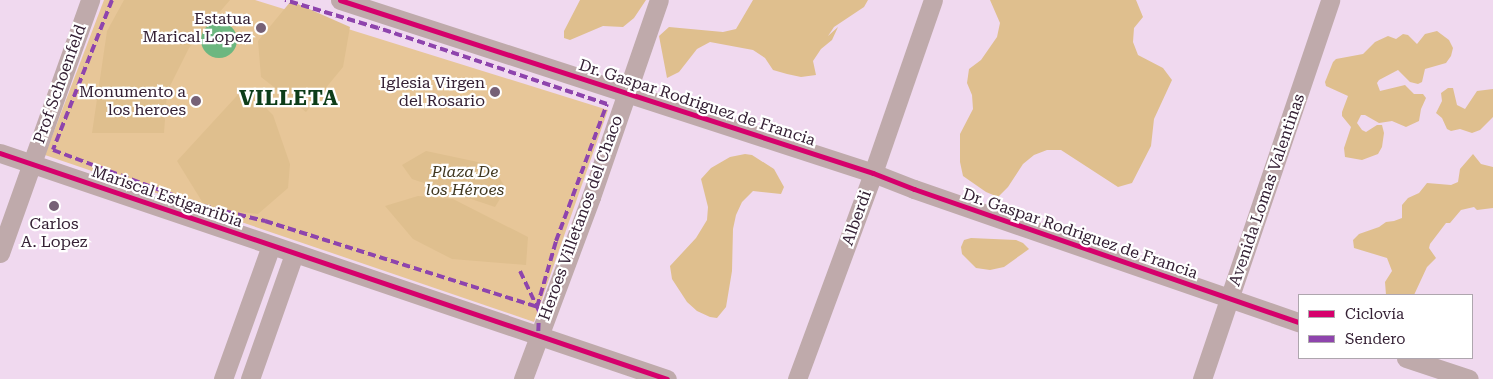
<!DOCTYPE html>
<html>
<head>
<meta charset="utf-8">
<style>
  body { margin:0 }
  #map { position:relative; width:1493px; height:379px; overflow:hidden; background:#f0d9ef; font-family:"Roboto Serif",serif }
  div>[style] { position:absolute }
  .green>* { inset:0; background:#e7c698 }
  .forest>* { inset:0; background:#dfbf8e }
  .water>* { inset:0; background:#6db780 }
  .round { border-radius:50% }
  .minor>* { height:19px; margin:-9.5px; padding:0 9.5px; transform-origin:9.5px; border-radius:9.5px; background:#bfaaab }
  .quiet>* { height:4px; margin-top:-2px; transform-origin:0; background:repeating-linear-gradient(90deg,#8e44ad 0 8px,transparent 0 12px) }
  .cycleway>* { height:5px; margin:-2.5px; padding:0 2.5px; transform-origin:2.5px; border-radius:2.5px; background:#d6006c }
  .dots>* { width:14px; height:14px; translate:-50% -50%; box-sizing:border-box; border:2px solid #fff; border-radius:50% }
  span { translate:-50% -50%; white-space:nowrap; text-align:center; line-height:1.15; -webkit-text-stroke:4.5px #fff; paint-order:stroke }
  .poi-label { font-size:16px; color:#352135 }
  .right { translate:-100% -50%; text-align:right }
  .street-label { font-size:16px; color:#352135 }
  .park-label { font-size:16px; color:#413821; font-style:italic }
  .district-label { font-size:21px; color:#0d3d19; font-weight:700; letter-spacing:1px }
  .legend { position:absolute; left:1298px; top:294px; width:175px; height:65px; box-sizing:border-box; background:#fff; border:1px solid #aea6ae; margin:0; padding:6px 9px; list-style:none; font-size:15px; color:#352135 }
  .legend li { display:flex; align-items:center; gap:10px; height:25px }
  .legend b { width:25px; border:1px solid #aea6ae }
</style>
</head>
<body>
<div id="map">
  <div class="green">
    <div style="clip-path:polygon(104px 0,255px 0,608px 110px,534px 322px,45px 155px)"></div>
  </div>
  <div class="forest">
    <div style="clip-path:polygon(124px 0,230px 0,189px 48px,167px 92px,164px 133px,92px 133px,107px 31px)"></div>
    <div style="clip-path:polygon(580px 0,646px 0,634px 18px,623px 27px,603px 26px,570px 40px,564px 38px,564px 31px)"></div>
    <div style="clip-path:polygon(753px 0,868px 0,864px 7px,834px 27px,828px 36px,838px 27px,832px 40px,821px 49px,813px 61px,816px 75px,801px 77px,787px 74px,773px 70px,765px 58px,753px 50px,710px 42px,697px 49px,679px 72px,667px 78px,659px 36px,669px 27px,723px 32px,736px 29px)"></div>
    <div style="clip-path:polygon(990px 0,1136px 0,1143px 17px,1134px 28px,1133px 42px,1138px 55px,1163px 68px,1172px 80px,1154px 119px,1151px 146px,1132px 183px,1118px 187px,1061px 150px,1047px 150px,1034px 155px,1023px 164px,1008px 187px,998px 197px,986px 192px,963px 176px,960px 162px,960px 134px,973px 109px,972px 95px,967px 83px,969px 69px,981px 60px,997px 37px,1000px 23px)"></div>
    <div style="clip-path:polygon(291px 1px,350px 27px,343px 67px,306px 112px,261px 77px,258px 41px)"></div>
    <div style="clip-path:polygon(1437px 31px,1449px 40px,1453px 48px,1451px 56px,1446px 63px,1425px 69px,1422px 82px,1418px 84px,1410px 82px,1398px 70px,1379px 80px,1377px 83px,1380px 91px,1405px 85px,1414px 94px,1423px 94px,1426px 98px,1421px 109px,1419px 121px,1406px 127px,1392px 121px,1379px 123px,1365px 115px,1361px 115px,1357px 123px,1362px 130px,1366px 132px,1377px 125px,1382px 125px,1384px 133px,1382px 147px,1378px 154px,1362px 160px,1345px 157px,1344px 148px,1351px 127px,1342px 116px,1342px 112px,1348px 96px,1326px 86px,1325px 82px,1333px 62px,1336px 59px,1363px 54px,1375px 42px,1388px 36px,1396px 39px,1403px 34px,1408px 35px,1417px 44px,1425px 34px)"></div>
    <div style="clip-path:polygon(245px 87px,273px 115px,290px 164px,288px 188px,258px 214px,206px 208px,177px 161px)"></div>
    <div style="clip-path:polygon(1448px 88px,1453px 88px,1457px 105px,1465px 109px,1477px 91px,1493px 89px,1493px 117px,1480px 130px,1472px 133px,1460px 129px,1451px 131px,1447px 129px,1442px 118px,1436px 113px,1442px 101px,1441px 93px)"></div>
    <div style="clip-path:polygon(426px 151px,492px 165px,506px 189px,495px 207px,412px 179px,402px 165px)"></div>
    <div style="clip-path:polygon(745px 154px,752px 155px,774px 169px,784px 187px,781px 194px,753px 191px,742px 202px,736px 215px,733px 229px,732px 271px,726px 307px,717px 318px,710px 317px,697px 311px,687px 302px,672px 279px,670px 266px,696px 238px,707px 220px,708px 207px,701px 179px,711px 168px,730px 157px)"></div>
    <div style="clip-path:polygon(1473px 154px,1481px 164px,1493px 167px,1493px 208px,1477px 210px,1474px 207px,1461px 210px,1450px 223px,1446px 223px,1430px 244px,1429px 248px,1436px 258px,1427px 267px,1414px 295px,1386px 295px,1385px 282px,1392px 271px,1387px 258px,1354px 248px,1353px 240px,1359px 234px,1379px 227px,1386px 222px,1394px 221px,1402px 218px,1402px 205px,1408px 198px,1419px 193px,1427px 183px,1451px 185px,1458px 182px,1460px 169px)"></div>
    <div style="clip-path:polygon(418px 196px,453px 199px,528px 237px,526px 265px,452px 259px,413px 239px,385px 206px)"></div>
    <div style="clip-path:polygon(971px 238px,1016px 240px,1023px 243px,1029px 249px,1004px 267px,990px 270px,976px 268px,962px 254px,961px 247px,964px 240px)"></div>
  </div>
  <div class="water">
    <div class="round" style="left:201px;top:22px;width:36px;height:36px"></div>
  </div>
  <div class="minor">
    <div style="left:340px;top:0;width:560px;rotate:17.98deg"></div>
    <div style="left:873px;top:173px;width:44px;rotate:21.3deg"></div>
    <div style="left:914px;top:189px;width:407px;rotate:19.1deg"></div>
    <div style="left:0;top:153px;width:704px;rotate:18.72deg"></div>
    <div style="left:0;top:253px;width:269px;rotate:-70.4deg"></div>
    <div style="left:1406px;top:358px;width:66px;rotate:18.4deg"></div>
    <div style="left:223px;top:379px;width:141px;rotate:-70.2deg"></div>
    <div style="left:250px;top:379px;width:133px;rotate:-70.6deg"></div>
    <div style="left:523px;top:379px;width:194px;rotate:-69.5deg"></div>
    <div style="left:591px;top:197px;width:208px;rotate:-71deg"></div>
    <div style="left:797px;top:379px;width:220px;rotate:-69.7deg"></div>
    <div style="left:873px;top:173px;width:183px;rotate:-70.9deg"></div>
    <div style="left:1202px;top:379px;width:400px;rotate:-71.3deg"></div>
  </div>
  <div class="quiet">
    <div style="left:112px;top:0;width:161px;rotate:111.5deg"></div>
    <div style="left:53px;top:150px;width:160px;rotate:20.5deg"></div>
    <div style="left:203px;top:206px;width:64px;rotate:13.6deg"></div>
    <div style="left:265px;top:221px;width:285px;rotate:17.5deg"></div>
    <div style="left:537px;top:307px;width:69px;rotate:-73.9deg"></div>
    <div style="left:556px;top:241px;width:146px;rotate:-69.6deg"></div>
    <div style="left:607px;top:104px;width:241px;rotate:-161.6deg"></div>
    <div style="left:378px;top:28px;width:97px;rotate:-163.2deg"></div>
    <div style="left:520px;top:271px;width:44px;rotate:64.6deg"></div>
    <div style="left:539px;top:311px;width:26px;rotate:92deg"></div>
  </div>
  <div class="cycleway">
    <div style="left:340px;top:0;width:560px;rotate:17.98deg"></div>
    <div style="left:873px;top:173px;width:44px;rotate:21.3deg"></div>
    <div style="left:914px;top:189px;width:407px;rotate:19.1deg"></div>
    <div style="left:0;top:153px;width:704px;rotate:18.72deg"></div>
  </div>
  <div class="dots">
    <div style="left:261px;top:28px;background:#766176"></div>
    <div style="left:495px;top:92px;background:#766176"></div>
    <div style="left:196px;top:101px;background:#766176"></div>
    <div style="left:54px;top:206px;background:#766176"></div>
  </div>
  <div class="poi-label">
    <span class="right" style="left:251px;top:28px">Estatua<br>Marical Lopez</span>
    <span class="right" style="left:485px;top:92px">Iglesia Virgen<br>del Rosario</span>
    <span class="right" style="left:186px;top:101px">Monumento a<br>los heroes</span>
    <span style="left:54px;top:233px">Carlos<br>A. Lopez</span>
  </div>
  <div class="street-label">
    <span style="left:60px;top:84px;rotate:-70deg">Prof Schoenfeld</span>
    <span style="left:697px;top:103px;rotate:18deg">Dr. Gaspar Rodriguez de Francia</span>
    <span style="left:1267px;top:190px;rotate:-71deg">Avenida Lomas Valentinas</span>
    <span style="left:167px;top:197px;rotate:19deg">Mariscal Estigarribia</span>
    <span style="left:581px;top:218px;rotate:-70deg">Heroes Villetanos del Chaco</span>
    <span style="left:857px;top:218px;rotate:-70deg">Alberdi</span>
    <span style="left:1080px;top:234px;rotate:19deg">Dr. Gaspar Rodriguez de Francia</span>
  </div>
  <div class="park-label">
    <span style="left:465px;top:181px">Plaza De<br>los Héroes</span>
  </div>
  <div class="district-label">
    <span style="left:289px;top:98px">VILLETA</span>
  </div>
  <ul class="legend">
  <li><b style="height:6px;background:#d6006c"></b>Ciclovía</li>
  <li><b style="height:6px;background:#8e44ad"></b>Sendero</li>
  </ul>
</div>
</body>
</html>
